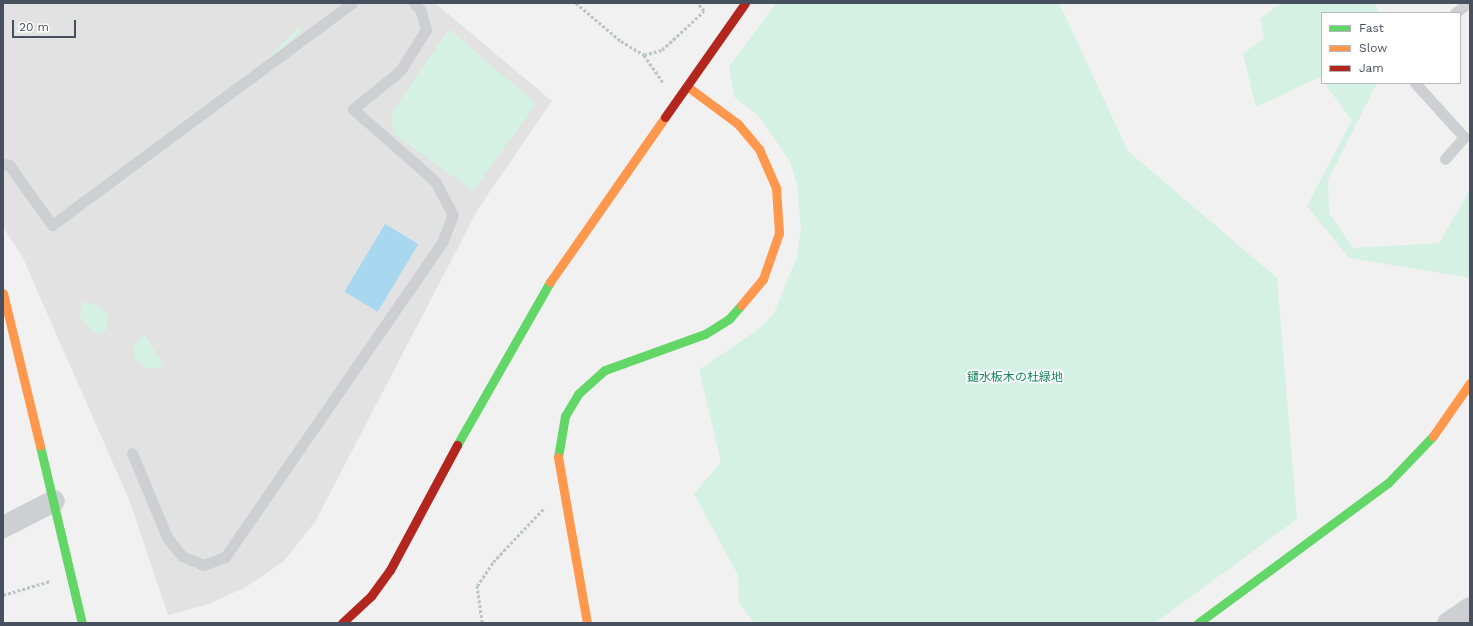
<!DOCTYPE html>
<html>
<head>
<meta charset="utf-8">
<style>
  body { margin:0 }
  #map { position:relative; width:1473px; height:626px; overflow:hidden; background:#f2f1f1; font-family:"Work Sans","Noto Sans JP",sans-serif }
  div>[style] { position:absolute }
  .education>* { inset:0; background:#e3e2e3 }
  .green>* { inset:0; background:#d5f1e3; transform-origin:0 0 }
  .water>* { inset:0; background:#a8d7f0; transform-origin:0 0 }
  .path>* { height:2.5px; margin-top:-1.25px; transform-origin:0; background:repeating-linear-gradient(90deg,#bac6c4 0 3px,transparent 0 5px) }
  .lane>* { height:11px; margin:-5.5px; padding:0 5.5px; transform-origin:5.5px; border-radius:5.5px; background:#cdcfd2 }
  .street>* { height:22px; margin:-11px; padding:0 11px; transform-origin:11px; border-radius:11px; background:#cdcfd2 }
  .fast>* { height:9px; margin:-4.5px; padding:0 4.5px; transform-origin:4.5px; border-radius:4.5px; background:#63d668 }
  .slow>* { height:9px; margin:-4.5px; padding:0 4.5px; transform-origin:4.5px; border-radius:4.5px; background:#ff974d }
  .jam>* { height:9px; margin:-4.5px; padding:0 4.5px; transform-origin:4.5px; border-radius:4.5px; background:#b3261e }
  span { translate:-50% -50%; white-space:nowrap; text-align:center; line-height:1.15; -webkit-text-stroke:3px #fff; paint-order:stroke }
  .park-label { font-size:12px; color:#14845b }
  .frame { position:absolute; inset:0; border:4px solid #47505e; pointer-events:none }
  .legend { position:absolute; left:1321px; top:12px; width:140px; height:72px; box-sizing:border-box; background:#fff; border:1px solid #b5b9bf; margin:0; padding:5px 7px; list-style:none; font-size:12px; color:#47505e }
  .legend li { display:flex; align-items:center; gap:8px; height:20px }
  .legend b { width:20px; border:1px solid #b5b9bf }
  .scale { position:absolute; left:12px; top:20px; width:64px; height:18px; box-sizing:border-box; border:2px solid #47505e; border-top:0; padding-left:5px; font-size:12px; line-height:14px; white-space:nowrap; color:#47505e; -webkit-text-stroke:3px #fff; paint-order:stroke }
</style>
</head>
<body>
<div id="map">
  <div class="education">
    <div style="clip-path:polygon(3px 3px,435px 3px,552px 101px,478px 209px,315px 522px,284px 561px,246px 587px,209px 604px,168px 615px,130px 502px,22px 256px,3px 227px)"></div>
  </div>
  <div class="green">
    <div style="clip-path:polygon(776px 3px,1059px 3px,1128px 151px,1277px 278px,1297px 519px,1155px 623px,754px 623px,739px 603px,738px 575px,694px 494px,721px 462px,699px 370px,760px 328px,774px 313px,797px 257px,801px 228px,797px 185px,790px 161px,758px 115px,734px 97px,729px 67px)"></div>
    <div style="clip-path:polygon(1281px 3px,1375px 3px,1379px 13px,1322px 13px,1322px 80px,1320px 77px,1256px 107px,1243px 54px,1264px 38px,1260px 19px)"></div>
    <div style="left:299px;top:27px;width:4px;height:46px;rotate:45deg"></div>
    <div style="clip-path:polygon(449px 29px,536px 104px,473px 191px,393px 133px,391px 114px)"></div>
    <div style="clip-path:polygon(1324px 83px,1377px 83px,1328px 180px,1329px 213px,1353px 248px,1439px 243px,1470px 190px,1470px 278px,1349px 258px,1307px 206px,1352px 120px)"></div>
    <div style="clip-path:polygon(83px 302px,100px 306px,108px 317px,106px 331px,97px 334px,87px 326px,79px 314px)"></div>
    <div style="clip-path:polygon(144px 334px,165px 367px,148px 369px,134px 358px,134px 345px)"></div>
  </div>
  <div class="water">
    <div style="left:385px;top:224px;width:39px;height:79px;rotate:31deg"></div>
  </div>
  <div class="path">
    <div style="left:576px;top:3px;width:59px;rotate:40.2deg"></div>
    <div style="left:621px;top:41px;width:27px;rotate:31deg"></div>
    <div style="left:644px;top:55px;width:33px;rotate:55deg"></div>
    <div style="left:644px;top:55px;width:19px;rotate:-16deg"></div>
    <div style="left:662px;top:50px;width:57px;rotate:-42.9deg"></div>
    <div style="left:704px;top:11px;width:11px;rotate:-131deg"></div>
    <div style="left:3px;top:595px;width:49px;rotate:-16.6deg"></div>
    <div style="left:482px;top:623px;width:37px;rotate:-98deg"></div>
    <div style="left:477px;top:586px;width:29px;rotate:-56deg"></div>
    <div style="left:493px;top:562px;width:74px;rotate:-46.6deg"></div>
  </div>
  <div class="lane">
    <div style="left:1455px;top:13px;width:16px;rotate:-38deg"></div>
    <div style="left:1415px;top:83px;width:73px;rotate:47.8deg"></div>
    <div style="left:1464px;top:137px;width:29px;rotate:131deg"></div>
    <div style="left:3px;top:164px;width:6px;rotate:9deg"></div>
    <div style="left:9px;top:165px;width:74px;rotate:54.4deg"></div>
    <div style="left:52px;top:225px;width:373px;rotate:-36.5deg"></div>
    <div style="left:132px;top:453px;width:91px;rotate:67.4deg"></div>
    <div style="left:167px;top:537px;width:24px;rotate:52deg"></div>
    <div style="left:182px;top:556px;width:23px;rotate:23deg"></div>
    <div style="left:203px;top:565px;width:23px;rotate:-20deg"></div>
    <div style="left:225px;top:557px;width:382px;rotate:-55.4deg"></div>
    <div style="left:442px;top:243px;width:30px;rotate:-69deg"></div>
    <div style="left:453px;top:215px;width:38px;rotate:-118deg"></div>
    <div style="left:435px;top:181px;width:109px;rotate:-138.7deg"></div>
    <div style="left:353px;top:109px;width:60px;rotate:-39deg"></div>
    <div style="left:400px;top:71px;width:49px;rotate:-57.6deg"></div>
    <div style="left:426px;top:30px;width:20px;rotate:-105deg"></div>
    <div style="left:421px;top:11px;width:11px;rotate:-131deg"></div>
  </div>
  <div class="street">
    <div style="left:3px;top:527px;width:57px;rotate:-27deg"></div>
    <div style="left:1448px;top:623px;width:27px;rotate:-34deg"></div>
  </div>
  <div class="fast">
    <div style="left:457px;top:445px;width:188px;rotate:-60.3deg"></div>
    <div style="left:40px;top:446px;width:182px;rotate:76.7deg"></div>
    <div style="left:558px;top:457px;width:42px;rotate:-80.3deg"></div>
    <div style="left:565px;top:416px;width:26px;rotate:-59deg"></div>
    <div style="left:578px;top:394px;width:36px;rotate:-42deg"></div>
    <div style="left:605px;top:370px;width:106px;rotate:-19.8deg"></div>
    <div style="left:705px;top:334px;width:28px;rotate:-32deg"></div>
    <div style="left:729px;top:319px;width:18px;rotate:-49deg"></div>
    <div style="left:1198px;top:623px;width:236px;rotate:-36.4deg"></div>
    <div style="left:1388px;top:483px;width:65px;rotate:-46.2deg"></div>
  </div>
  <div class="slow">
    <div style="left:688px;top:87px;width:62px;rotate:36.5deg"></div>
    <div style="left:738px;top:124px;width:33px;rotate:50deg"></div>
    <div style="left:759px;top:149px;width:43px;rotate:66.4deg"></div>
    <div style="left:776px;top:188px;width:45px;rotate:86.2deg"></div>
    <div style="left:779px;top:233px;width:49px;rotate:109.2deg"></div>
    <div style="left:763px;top:279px;width:34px;rotate:130deg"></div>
    <div style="left:550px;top:282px;width:201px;rotate:-55.1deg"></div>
    <div style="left:3px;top:293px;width:157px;rotate:76.4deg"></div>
    <div style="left:1433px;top:436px;width:65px;rotate:-55.1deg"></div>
    <div style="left:558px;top:457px;width:169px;rotate:80.1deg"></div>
  </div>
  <div class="jam">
    <div style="left:665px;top:117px;width:139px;rotate:-54.9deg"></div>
    <div style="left:342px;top:623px;width:40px;rotate:-43deg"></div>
    <div style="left:371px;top:596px;width:32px;rotate:-54deg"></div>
    <div style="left:390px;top:570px;width:142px;rotate:-61.8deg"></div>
  </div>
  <div class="park-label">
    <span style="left:1015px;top:378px">鑓水板木の杜緑地</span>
  </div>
  <div class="frame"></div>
  <ul class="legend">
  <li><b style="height:5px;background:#63d668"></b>Fast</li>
  <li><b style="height:5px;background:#ff974d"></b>Slow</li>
  <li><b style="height:5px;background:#b3261e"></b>Jam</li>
  </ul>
  <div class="scale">20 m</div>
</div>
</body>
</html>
